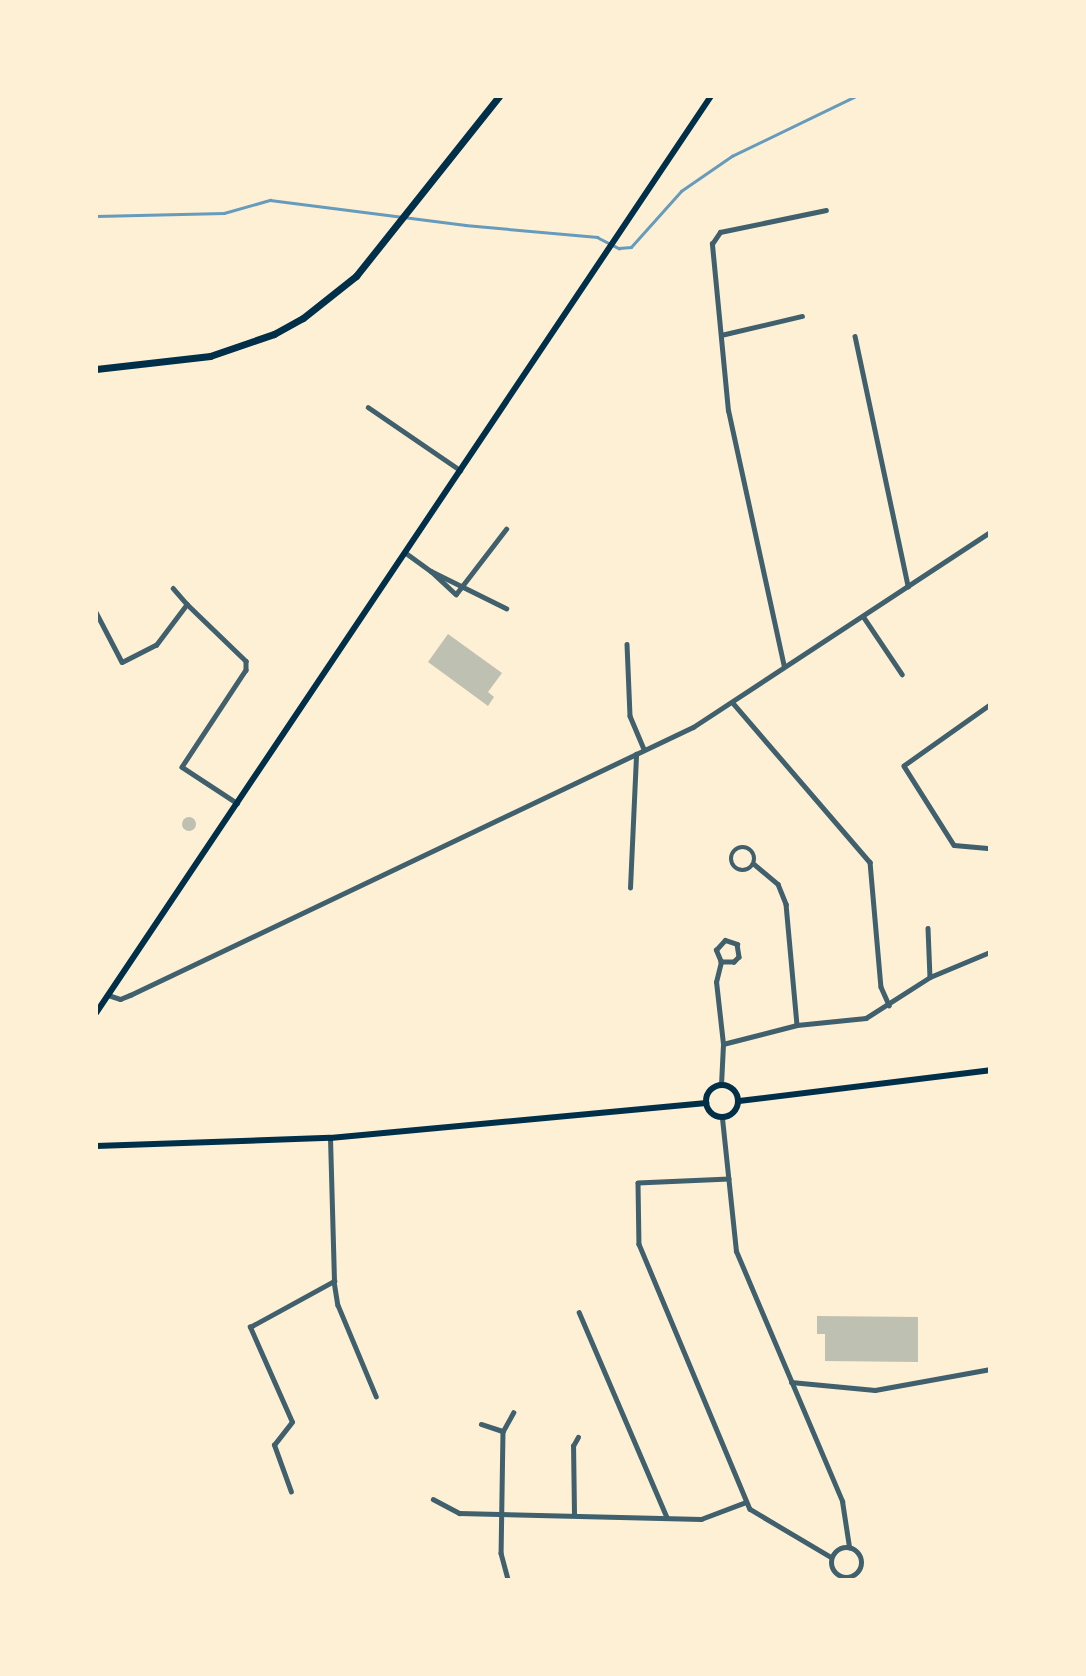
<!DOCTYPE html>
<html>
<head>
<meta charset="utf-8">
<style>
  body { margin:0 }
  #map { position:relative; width:1086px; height:1676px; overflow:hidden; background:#fdf0d5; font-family:"Public Sans",sans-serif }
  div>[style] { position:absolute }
  .stream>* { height:2.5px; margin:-1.25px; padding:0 1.25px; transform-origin:1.25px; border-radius:1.25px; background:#669bbc }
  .building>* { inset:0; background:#bec0b2 }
  .round { border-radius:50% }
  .minor>* { height:4.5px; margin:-2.25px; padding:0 2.25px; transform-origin:2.25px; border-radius:2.25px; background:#3f606c }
  .minor>.ring { margin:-2.25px; padding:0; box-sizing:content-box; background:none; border:4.5px solid #3f606c; border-radius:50% }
  .tertiary>* { height:5px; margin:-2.5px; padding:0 2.5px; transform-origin:2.5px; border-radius:2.5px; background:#3f606c }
  .tertiary>.ring { margin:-2.5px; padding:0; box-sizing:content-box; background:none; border:5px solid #3f606c; border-radius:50% }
  .secondary>* { height:6px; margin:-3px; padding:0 3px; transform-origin:3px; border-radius:3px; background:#003049 }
  .secondary>.ring { margin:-3px; padding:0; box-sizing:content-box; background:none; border:6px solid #003049; border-radius:50% }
  .primary>* { height:7px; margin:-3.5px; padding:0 3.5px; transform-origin:3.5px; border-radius:3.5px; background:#003049 }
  span { translate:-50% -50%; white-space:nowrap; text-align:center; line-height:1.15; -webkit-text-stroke:7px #fdf0d5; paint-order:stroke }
  .frame { position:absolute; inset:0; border:98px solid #fdf0d5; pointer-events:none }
</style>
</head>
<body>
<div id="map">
  <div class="stream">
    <div style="left:881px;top:96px;width:61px"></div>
    <div style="left:96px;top:216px;width:128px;rotate:-1.3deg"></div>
    <div style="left:224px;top:213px;width:48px;rotate:-15.8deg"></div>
    <div style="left:270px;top:200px;width:197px;rotate:7.3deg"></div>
    <div style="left:465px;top:225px;width:133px;rotate:5.2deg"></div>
    <div style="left:597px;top:237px;width:25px;rotate:27deg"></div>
    <div style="left:619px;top:248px;width:12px;rotate:-5deg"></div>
    <div style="left:631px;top:247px;width:75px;rotate:-48.2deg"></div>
    <div style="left:681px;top:191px;width:62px;rotate:-34.5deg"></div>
    <div style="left:732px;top:156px;width:138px;rotate:-25.8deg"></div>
  </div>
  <div class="building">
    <div style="clip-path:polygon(448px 634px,502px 673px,488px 692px,494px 697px,488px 706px,428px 662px)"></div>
    <div class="round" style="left:182px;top:817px;width:14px;height:14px"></div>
    <div style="clip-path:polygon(817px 1316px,918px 1317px,918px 1362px,825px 1361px,825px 1334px,817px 1334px)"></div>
  </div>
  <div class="minor">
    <div style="left:721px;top:335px;width:83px;rotate:-13.2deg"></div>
    <div style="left:855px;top:336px;width:256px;rotate:78deg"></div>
    <div style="left:368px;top:407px;width:112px;rotate:34.4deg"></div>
    <div style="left:406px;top:553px;width:31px;rotate:36deg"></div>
    <div style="left:431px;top:571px;width:84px;rotate:26.3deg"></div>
    <div style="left:431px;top:571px;width:34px;rotate:43deg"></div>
    <div style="left:456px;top:594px;width:82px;rotate:-52.4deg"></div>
    <div style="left:173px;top:588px;width:21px;rotate:49deg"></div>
    <div style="left:96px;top:612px;width:56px;rotate:62.5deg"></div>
    <div style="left:122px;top:662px;width:38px;rotate:-27deg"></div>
    <div style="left:156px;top:645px;width:51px;rotate:-52.9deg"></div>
    <div style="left:187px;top:604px;width:82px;rotate:44deg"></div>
    <div style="left:246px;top:661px;width:9px;rotate:90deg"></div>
    <div style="left:246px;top:670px;width:116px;rotate:123.4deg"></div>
    <div style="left:182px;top:767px;width:66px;rotate:33.2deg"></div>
    <div style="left:863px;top:616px;width:70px;rotate:56.1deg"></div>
    <div style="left:627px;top:644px;width:72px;rotate:87.6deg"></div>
    <div style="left:630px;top:716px;width:36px;rotate:67deg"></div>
    <div style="left:784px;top:667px;width:262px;rotate:-102.3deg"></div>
    <div style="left:728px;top:411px;width:168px;rotate:-95.5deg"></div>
    <div style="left:712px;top:244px;width:14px;rotate:-56deg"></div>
    <div style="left:720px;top:232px;width:108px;rotate:-11.7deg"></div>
    <div style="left:733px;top:703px;width:210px;rotate:49.3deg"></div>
    <div style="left:870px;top:862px;width:125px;rotate:85deg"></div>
    <div style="left:881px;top:987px;width:20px;rotate:66deg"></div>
    <div style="left:990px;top:705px;width:105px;rotate:144.7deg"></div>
    <div style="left:904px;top:766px;width:93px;rotate:57.7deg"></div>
    <div style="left:954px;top:845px;width:36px;rotate:5deg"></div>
    <div class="ring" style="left:731px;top:847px;width:19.5px;height:19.5px"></div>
    <div style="left:754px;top:864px;width:31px;rotate:40deg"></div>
    <div style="left:778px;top:884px;width:22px;rotate:68deg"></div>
    <div style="left:786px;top:904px;width:121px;rotate:84.8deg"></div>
    <div style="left:630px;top:888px;width:134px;rotate:-87.4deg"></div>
    <div style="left:928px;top:928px;width:49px;rotate:87.7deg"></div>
    <div style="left:723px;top:1044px;width:76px;rotate:-14.4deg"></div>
    <div style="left:797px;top:1025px;width:69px;rotate:-5.8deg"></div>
    <div style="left:866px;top:1018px;width:76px;rotate:-32.6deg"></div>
    <div style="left:930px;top:977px;width:65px;rotate:-22.6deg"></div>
    <div style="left:721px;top:1085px;width:41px;rotate:-87.2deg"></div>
    <div style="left:723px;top:1044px;width:62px;rotate:-96.4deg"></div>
    <div style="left:716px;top:982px;width:21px;rotate:-76deg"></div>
    <div style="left:721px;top:962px;width:13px;rotate:-113deg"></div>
    <div style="left:716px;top:950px;width:13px;rotate:-48deg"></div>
    <div style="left:725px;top:940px;width:13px;rotate:18deg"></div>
    <div style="left:737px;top:944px;width:13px;rotate:81deg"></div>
    <div style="left:739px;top:957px;width:7px;rotate:135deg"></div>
    <div style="left:734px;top:962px;width:13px;rotate:180deg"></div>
    <div style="left:729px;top:1179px;width:91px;rotate:177.5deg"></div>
    <div style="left:638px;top:1183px;width:61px;rotate:89.1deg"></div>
    <div style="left:639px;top:1244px;width:287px;rotate:67.3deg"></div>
    <div style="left:750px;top:1509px;width:94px;rotate:30.7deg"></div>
    <div style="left:334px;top:1281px;width:24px;rotate:81deg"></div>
    <div style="left:338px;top:1305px;width:99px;rotate:67.3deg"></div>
    <div style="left:579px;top:1312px;width:223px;rotate:66.8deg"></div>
    <div style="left:791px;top:1382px;width:84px;rotate:5.4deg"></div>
    <div style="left:875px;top:1390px;width:117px;rotate:-10.3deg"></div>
    <div style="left:481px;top:1424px;width:23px;rotate:18deg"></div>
    <div style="left:503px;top:1431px;width:122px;rotate:90.9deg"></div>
    <div style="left:501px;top:1553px;width:28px;rotate:75deg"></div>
    <div style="left:503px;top:1431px;width:21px;rotate:-61deg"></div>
    <div style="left:291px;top:1492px;width:50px;rotate:-109.9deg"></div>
    <div style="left:274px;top:1445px;width:29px;rotate:-52deg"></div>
    <div style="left:292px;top:1422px;width:104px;rotate:-113.9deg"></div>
    <div style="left:250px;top:1327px;width:96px;rotate:-28.7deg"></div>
    <div style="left:334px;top:1281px;width:143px;rotate:-91.6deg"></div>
    <div style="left:433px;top:1499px;width:30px;rotate:28deg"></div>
    <div style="left:459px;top:1513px;width:242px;rotate:1.4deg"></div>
    <div style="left:701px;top:1519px;width:48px;rotate:-20.7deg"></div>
    <div style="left:574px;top:1514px;width:68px;rotate:-90.8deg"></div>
    <div style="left:573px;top:1446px;width:10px;rotate:-61deg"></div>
  </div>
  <div class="tertiary">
    <div style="left:108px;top:995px;width:13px;rotate:18deg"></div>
    <div style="left:120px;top:999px;width:11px;rotate:-22deg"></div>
    <div style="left:130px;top:995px;width:624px;rotate:-25.46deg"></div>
    <div style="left:693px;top:727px;width:355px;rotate:-33.3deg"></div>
    <div style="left:722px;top:1118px;width:134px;rotate:84deg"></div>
    <div style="left:736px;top:1251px;width:272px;rotate:67deg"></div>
    <div style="left:842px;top:1501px;width:47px;rotate:81.3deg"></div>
    <div class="ring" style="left:831px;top:1547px;width:25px;height:25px"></div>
  </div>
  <div class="secondary">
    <div style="left:96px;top:1013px;width:1104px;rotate:-56.15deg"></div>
    <div class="ring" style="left:706px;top:1085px;width:26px;height:26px"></div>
    <div style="left:739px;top:1101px;width:253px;rotate:-7deg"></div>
    <div style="left:96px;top:1146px;width:234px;rotate:-2deg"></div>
    <div style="left:330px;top:1138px;width:378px;rotate:-5.3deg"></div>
  </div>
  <div class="primary">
    <div style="left:96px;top:369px;width:115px;rotate:-6.5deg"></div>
    <div style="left:210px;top:356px;width:68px;rotate:-19deg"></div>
    <div style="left:274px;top:334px;width:33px;rotate:-29deg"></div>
    <div style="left:303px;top:318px;width:68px;rotate:-38.4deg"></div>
    <div style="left:356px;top:276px;width:230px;rotate:-51.5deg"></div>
  </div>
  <div class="frame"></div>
</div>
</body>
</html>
